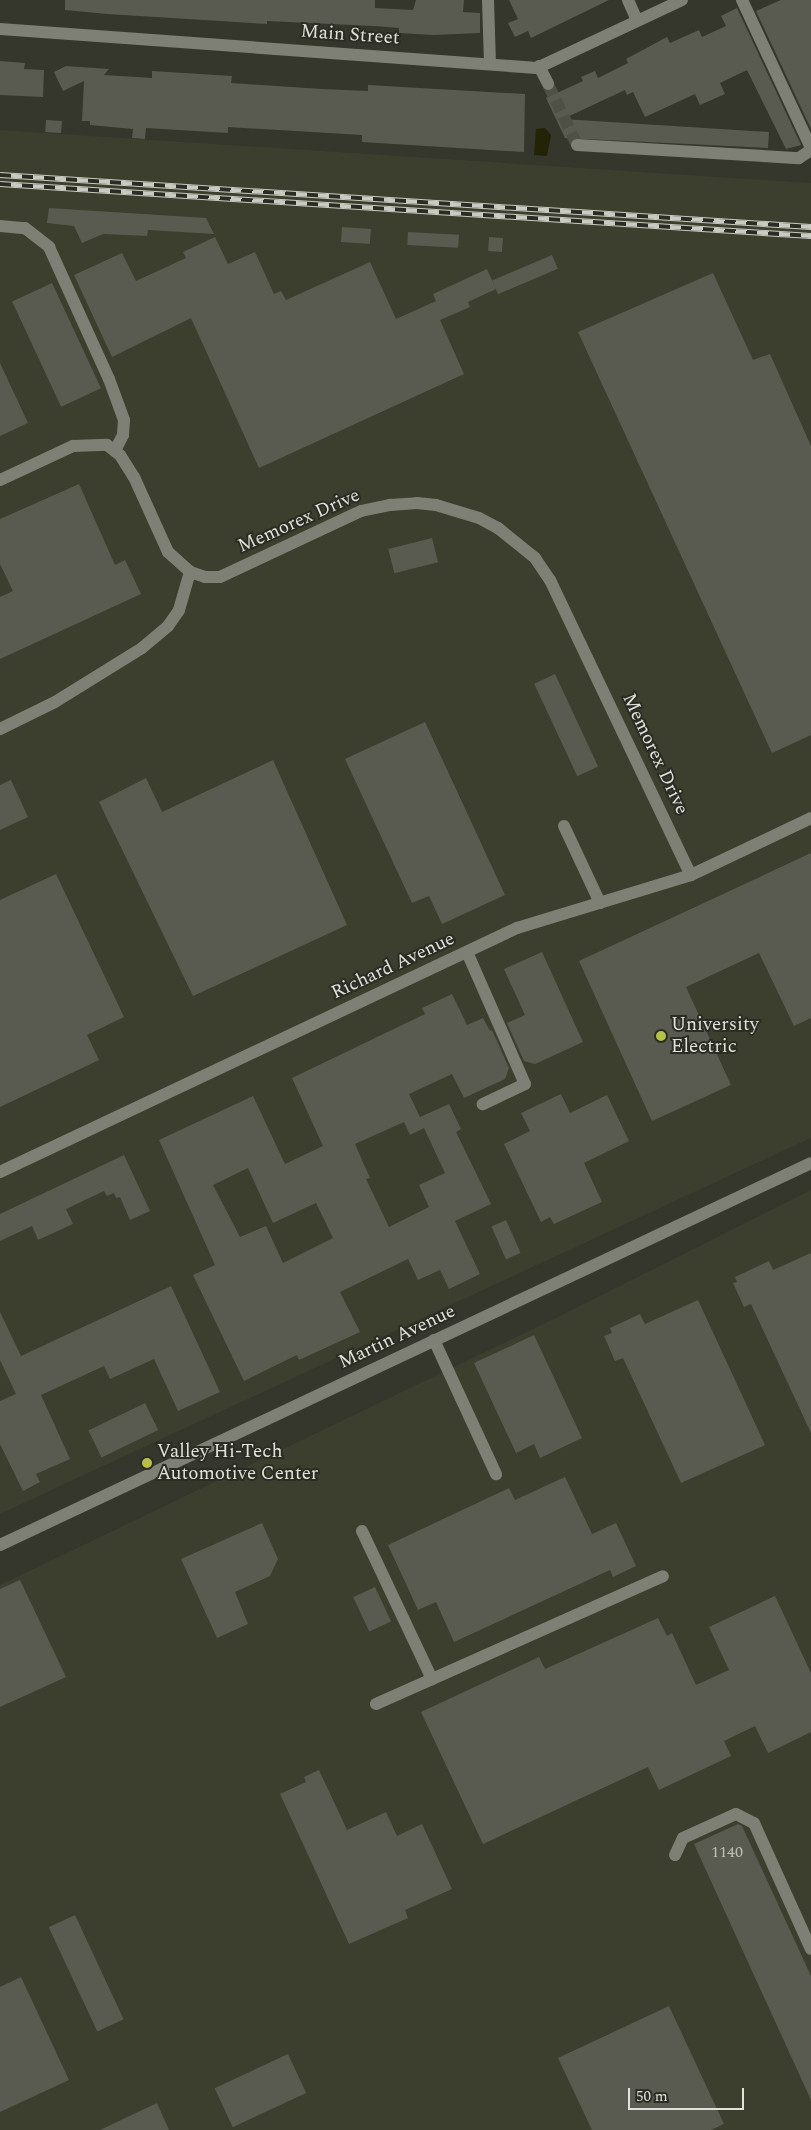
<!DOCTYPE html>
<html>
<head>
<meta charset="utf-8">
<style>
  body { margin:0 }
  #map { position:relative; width:811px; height:2130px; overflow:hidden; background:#35362c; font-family:Spectral,serif }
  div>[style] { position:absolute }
  .built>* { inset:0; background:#3c3e2e }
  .water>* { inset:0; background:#222405 }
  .building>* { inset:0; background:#595b50; transform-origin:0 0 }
  .minor-tunnel>* { height:12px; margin-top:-6px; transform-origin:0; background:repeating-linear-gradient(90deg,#4f5046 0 12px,transparent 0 18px) }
  .minor>* { height:12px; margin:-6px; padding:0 6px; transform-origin:6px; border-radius:6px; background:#7f8075 }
  .rail>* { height:5.5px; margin-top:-2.75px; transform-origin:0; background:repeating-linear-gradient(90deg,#2b2c23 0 11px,#c9cac2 0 22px); box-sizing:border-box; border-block:1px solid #c9cac2 }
  .dots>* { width:14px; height:14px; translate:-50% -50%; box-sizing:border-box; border:2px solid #2b2c23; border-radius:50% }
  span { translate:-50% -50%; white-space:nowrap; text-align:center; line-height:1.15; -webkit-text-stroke:4px #2b2c23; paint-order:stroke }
  .number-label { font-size:16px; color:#bfc0b8 }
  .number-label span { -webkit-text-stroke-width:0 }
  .street-label { font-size:19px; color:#e1e2db }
  .poi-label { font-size:19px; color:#e1e2db }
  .left { translate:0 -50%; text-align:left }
  .scale { position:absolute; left:628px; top:2088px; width:116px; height:22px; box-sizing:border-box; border:2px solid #e1e2db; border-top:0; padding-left:6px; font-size:15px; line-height:18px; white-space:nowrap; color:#e1e2db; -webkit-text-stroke:4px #2b2c23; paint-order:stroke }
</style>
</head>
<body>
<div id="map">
  <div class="built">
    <div style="clip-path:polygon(0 130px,811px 183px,811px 1138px,0 1514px)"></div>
    <div style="clip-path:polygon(811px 1190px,811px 2130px,0 2130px,0 1585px,556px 1318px)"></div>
  </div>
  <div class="water">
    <div style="clip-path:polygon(536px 129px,545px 128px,551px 135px,547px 156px,534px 155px)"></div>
  </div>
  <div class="building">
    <div style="clip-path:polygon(65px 0,375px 0,375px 8px,413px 10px,416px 0,464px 0,463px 12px,480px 13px,480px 33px,433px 35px,399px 33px,399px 28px,373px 26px,267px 21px,267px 24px,107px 14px,65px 10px)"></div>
    <div style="clip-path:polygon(509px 0,609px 0,531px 38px,528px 31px,515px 37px,508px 23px,518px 19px)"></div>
    <div style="clip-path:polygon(781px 0,811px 0,811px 129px,756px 11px)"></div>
    <div style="clip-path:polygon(737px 8px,801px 145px,786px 149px,747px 70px,720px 83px,725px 94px,700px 105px,695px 94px,645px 117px,633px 92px,627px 95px,625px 90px,563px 119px,769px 132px,768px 148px,565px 138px,546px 98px,583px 81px,581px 77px,595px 71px,598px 78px,628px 63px,626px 59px,667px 37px,670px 43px,699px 30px,702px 37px,726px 26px,721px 16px)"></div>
    <div style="clip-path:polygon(0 61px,25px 63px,24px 69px,44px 70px,43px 97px,0 95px)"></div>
    <div style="clip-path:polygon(66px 66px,109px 69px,104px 75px,152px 78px,152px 71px,232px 76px,231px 83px,322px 89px,368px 91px,368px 85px,525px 94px,524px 152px,362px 142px,362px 135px,228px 127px,228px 133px,146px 128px,145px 139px,132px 138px,133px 129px,90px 125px,90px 121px,82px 121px,84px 81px,63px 91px,54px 72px)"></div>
    <div style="left:46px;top:120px;width:16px;height:12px;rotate:4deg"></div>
    <div style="clip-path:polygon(49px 208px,206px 218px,214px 234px,148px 230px,147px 236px,103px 234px,82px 243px,74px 226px,47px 223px)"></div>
    <div style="left:342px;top:227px;width:29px;height:15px;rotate:4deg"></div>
    <div style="left:408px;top:232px;width:51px;height:13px;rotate:3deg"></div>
    <div style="clip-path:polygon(215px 237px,228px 264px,255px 252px,274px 294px,281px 291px,286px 300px,370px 262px,396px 319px,436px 301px,433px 294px,487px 269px,496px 289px,468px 302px,470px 307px,440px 320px,464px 374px,259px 468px,191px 318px,112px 357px,74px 275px,122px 253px,136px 281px,186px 258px,183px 252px)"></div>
    <div style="left:489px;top:237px;width:14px;height:14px;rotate:4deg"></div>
    <div style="left:552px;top:255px;width:15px;height:65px;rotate:67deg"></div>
    <div style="clip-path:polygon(713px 273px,753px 360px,770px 354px,811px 446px,811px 735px,772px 753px,578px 332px)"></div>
    <div style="left:52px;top:283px;width:116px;height:44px;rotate:65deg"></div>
    <div style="clip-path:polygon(0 363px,28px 423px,0 436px)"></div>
    <div style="clip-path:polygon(79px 484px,115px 565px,125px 560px,141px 594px,0 659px,0 597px,13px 591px,0 564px,0 519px)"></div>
    <div style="left:432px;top:538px;width:25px;height:45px;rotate:76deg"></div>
    <div style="left:555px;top:674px;width:102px;height:23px;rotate:65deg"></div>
    <div style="clip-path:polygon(425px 722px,505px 895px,442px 924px,429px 896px,412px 903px,345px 759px)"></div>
    <div style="clip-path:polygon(273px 760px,347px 925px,193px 996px,99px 802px,146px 778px,162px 812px)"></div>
    <div style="clip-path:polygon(11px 780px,28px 817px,0 830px,0 785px)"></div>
    <div style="clip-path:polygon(811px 853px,811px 1018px,794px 1026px,759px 953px,686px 987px,731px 1085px,652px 1121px,579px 961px)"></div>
    <div style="clip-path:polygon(56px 874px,124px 1017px,87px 1035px,99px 1060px,0 1107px,0 900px)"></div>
    <div style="clip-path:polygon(542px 952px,583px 1042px,535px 1064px,524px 1061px,507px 1023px,525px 1015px,504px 969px)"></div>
    <div style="clip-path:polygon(evenodd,452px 994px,467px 1025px,483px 1018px,490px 1031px,492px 1030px,509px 1068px,505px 1079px,464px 1098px,452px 1074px,409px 1094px,420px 1117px,449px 1104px,461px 1129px,456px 1132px,491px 1204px,455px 1221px,480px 1274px,449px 1289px,440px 1270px,418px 1280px,408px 1259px,340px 1292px,360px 1332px,299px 1360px,297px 1355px,244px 1381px,193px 1275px,215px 1265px,159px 1140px,253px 1096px,285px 1164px,323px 1146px,292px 1078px,425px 1014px,422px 1008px,452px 994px,404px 1122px,410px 1135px,424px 1128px,445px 1173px,419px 1185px,429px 1207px,389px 1227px,366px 1179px,370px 1178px,355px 1144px,404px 1122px,452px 994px,248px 1168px,273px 1223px,316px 1203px,333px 1238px,283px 1263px,266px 1226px,240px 1237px,213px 1185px,248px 1168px)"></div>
    <div style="clip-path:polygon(561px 1094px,570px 1113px,607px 1095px,629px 1141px,584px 1163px,602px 1202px,554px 1224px,550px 1217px,541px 1222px,504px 1144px,530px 1131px,521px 1113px)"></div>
    <div style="clip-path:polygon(124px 1155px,150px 1211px,130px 1220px,120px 1197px,116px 1198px,114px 1193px,107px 1196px,104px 1191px,66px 1209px,73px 1224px,38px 1240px,32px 1226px,0 1241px,0 1214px)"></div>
    <div style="left:506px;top:1220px;width:36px;height:16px;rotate:66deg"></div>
    <div style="clip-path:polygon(811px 1253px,811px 1433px,751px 1304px,744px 1307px,733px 1283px,737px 1282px,735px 1277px,769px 1261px,773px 1270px)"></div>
    <div style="clip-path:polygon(171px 1286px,220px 1392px,178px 1411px,154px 1359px,110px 1379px,104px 1366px,41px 1395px,70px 1459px,36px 1474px,40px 1482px,23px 1491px,0 1444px,0 1401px,16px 1394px,0 1360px,0 1312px,21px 1356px)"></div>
    <div style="clip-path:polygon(698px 1300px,765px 1445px,681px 1483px,623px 1358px,615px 1361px,604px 1336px,612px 1333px,610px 1328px,640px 1314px,645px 1324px)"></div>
    <div style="clip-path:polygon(534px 1335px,582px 1438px,540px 1458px,534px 1444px,516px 1453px,474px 1363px)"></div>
    <div style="left:145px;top:1403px;width:30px;height:63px;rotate:64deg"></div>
    <div style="clip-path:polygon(565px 1477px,592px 1534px,616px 1523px,636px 1566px,613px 1577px,610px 1570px,454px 1642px,436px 1602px,418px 1610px,388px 1545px,509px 1488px,515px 1500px)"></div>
    <div style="clip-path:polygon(262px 1523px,278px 1559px,270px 1576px,235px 1592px,248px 1624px,217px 1638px,181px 1559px)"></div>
    <div style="clip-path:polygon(20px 1580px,66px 1677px,0 1707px,0 1589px)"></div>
    <div style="left:375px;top:1587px;width:38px;height:24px;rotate:65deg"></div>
    <div style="clip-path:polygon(775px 1596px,811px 1673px,811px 1732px,768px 1753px,755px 1726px,724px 1741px,731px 1756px,659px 1790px,648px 1767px,483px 1844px,421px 1712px,539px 1657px,545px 1669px,658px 1618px,667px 1636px,672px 1633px,696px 1685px,729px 1670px,709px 1627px)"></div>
    <div style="clip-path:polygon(319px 1770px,347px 1830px,386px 1812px,397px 1836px,422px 1824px,452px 1889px,405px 1910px,408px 1918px,349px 1944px,280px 1794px,306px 1782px,304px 1777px)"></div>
    <div style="clip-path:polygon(738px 1824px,742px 1826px,811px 1976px,811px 2100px,694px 1844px)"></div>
    <div style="left:75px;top:1915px;width:115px;height:29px;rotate:65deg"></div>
    <div style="clip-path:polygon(21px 1977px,69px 2080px,0 2112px,0 1987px)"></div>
    <div style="clip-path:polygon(669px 2006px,724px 2124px,711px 2130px,592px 2130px,558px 2058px)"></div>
    <div style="left:288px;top:2054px;width:43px;height:81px;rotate:65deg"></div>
    <div style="clip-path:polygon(157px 2103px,169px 2130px,100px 2130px)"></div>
  </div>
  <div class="minor-tunnel">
    <div style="left:548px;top:84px;width:68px;rotate:64.6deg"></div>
  </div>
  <div class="minor">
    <div style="left:488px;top:0;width:64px;rotate:88.2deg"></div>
    <div style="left:628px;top:0;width:22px;rotate:66deg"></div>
    <div style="left:742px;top:0;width:163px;rotate:65deg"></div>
    <div style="left:0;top:29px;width:538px;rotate:4.15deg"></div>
    <div style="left:537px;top:68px;width:160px;rotate:-25.1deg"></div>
    <div style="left:539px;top:66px;width:20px;rotate:63deg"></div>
    <div style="left:577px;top:145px;width:222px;rotate:3.4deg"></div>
    <div style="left:799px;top:158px;width:14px;rotate:-34deg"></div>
    <div style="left:0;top:226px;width:25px;rotate:5deg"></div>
    <div style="left:25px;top:228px;width:31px;rotate:38deg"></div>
    <div style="left:49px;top:247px;width:145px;rotate:65.6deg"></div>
    <div style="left:109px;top:379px;width:44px;rotate:69.9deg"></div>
    <div style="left:124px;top:420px;width:15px;rotate:94deg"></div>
    <div style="left:123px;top:435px;width:18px;rotate:117deg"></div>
    <div style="left:0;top:480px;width:81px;rotate:-25deg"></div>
    <div style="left:73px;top:446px;width:34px;rotate:-2deg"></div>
    <div style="left:107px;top:445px;width:16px;rotate:38deg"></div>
    <div style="left:120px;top:455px;width:26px;rotate:58deg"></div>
    <div style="left:134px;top:477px;width:82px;rotate:65.6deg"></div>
    <div style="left:168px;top:552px;width:30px;rotate:42deg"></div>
    <div style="left:190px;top:572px;width:16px;rotate:18deg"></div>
    <div style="left:205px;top:577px;width:15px"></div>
    <div style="left:220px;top:577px;width:156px;rotate:-25.1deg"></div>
    <div style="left:361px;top:511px;width:30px;rotate:-12deg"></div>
    <div style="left:390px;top:505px;width:27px;rotate:-4deg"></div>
    <div style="left:417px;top:503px;width:19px;rotate:6deg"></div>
    <div style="left:436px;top:505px;width:45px;rotate:16.8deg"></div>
    <div style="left:479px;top:518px;width:21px;rotate:28deg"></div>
    <div style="left:498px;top:528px;width:48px;rotate:39deg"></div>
    <div style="left:535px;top:558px;width:27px;rotate:56deg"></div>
    <div style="left:550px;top:580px;width:327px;rotate:64.5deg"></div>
    <div style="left:0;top:729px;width:61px;rotate:-26.1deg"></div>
    <div style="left:55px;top:702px;width:102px;rotate:-31.8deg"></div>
    <div style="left:142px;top:648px;width:34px;rotate:-40deg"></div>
    <div style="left:168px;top:626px;width:19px;rotate:-55deg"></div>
    <div style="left:179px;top:610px;width:40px;rotate:-74deg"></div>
    <div style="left:564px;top:826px;width:85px;rotate:64.9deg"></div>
    <div style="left:467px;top:952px;width:144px;rotate:66.3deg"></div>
    <div style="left:525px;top:1084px;width:47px;rotate:154.5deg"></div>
    <div style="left:0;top:1172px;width:572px;rotate:-25.27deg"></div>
    <div style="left:517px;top:928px;width:182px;rotate:-16.9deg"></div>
    <div style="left:691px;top:875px;width:133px;rotate:-25.4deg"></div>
    <div style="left:434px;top:1340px;width:148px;rotate:65.2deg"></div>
    <div style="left:362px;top:1531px;width:164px;rotate:64.7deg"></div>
    <div style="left:0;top:1545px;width:896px;rotate:-25.22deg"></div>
    <div style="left:376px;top:1704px;width:314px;rotate:-24deg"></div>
    <div style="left:675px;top:1855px;width:19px;rotate:-65deg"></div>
    <div style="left:683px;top:1838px;width:58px;rotate:-24.4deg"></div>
    <div style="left:736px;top:1814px;width:20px;rotate:27deg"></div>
    <div style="left:754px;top:1823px;width:138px;rotate:65.7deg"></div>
  </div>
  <div class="rail">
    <div style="left:0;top:175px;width:813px;rotate:3.67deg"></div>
    <div style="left:0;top:184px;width:813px;rotate:3.67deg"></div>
  </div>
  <div class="dots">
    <div style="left:661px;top:1036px;background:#b8c147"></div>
    <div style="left:147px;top:1463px;background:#b8c147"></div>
  </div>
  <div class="number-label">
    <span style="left:727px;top:1852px">1140</span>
  </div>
  <div class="street-label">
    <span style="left:350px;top:35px;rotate:4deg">Main Street</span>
    <span style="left:299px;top:521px;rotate:-24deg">Memorex Drive</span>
    <span style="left:655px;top:754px;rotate:65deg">Memorex Drive</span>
    <span style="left:393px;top:966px;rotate:-25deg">Richard Avenue</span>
    <span style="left:397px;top:1337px;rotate:-25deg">Martin Avenue</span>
  </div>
  <div class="poi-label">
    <span class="left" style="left:671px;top:1036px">University<br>Electric</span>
    <span class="left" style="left:157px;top:1463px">Valley Hi-Tech<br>Automotive Center</span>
  </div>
  <div class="scale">50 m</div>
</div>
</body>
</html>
